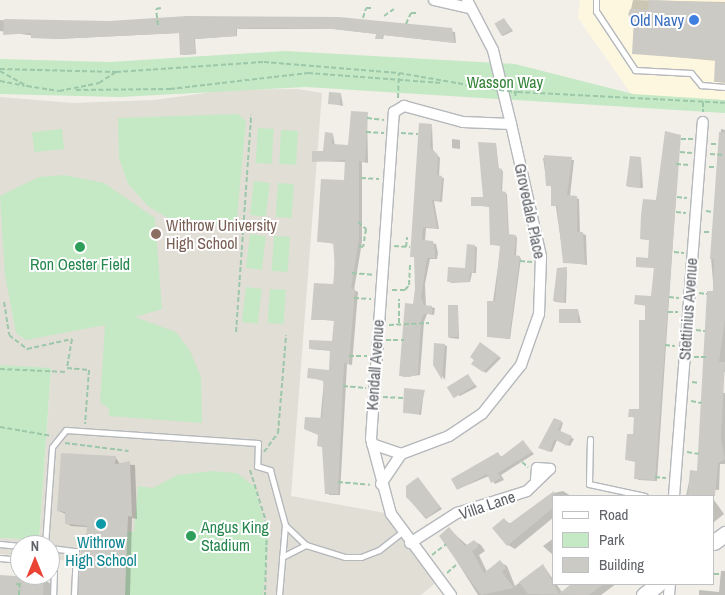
<!DOCTYPE html>
<html>
<head>
<meta charset="utf-8">
<style>
  body { margin:0 }
  #map { position:relative; width:725px; height:595px; overflow:hidden; background:#f1efe8; font-family:"Archivo Narrow",sans-serif }
  div>[style] { position:absolute }
  .commercial>* { inset:0; background:#fef7e0 }
  .education>* { inset:0; background:#e1ded6 }
  .green>* { inset:0; background:#c5e8c5; transform-origin:0 0 }
  .shadow>* { inset:0; background:#0003 }
  .building>* { inset:0; background:#cccac5; transform-origin:0 0 }
  .path>* { height:2px; margin-top:-1px; transform-origin:0; background:repeating-linear-gradient(90deg,#9cc7a9 0 5px,transparent 0 7.5px) }
  .roads { filter:drop-shadow(1px 0 #b5b8bc) drop-shadow(-1px 0 #b5b8bc) drop-shadow(0 1px #b5b8bc) drop-shadow(0 -1px #b5b8bc) }
  .service>* { height:5px; margin:-2.5px; padding:0 2.5px; transform-origin:2.5px; border-radius:2.5px; background:#fff }
  .minor>* { height:10px; margin:-5px; padding:0 5px; transform-origin:5px; border-radius:5px; background:#fff }
  .secondary>* { height:15px; margin:-7.5px; padding:0 7.5px; transform-origin:7.5px; border-radius:7.5px; background:#fff }
  .path-bridge>* { height:2px; margin-top:-1px; transform-origin:0; background:repeating-linear-gradient(90deg,#9cc7a9 0 5px,transparent 0 7.5px) }
  .dots>* { width:14px; height:14px; translate:-50% -50%; box-sizing:border-box; border:2px solid #fff; border-radius:50% }
  span { translate:-50% -50%; white-space:nowrap; text-align:center; line-height:1.15; -webkit-text-stroke:4px #fff; paint-order:stroke }
  .shop-label { font-size:16px; color:#366cbe }
  .right { translate:-100% -50%; text-align:right }
  .park-label { font-size:16px; color:#348238 }
  .street-label { font-size:16px; color:#5f6368 }
  .education-label { font-size:16px; color:#785e54 }
  .left { translate:0 -50%; text-align:left }
  .leisure-label { font-size:16px; color:#27864d }
  .culture-label { font-size:16px; color:#0d838f }
  .legend { position:absolute; left:552px; top:495px; width:162px; height:90px; box-sizing:border-box; background:#fff; border:1px solid #bfc1c3; margin:0; padding:6px 9px; list-style:none; font-size:15px; color:#5f6368 }
  .legend li { display:flex; align-items:center; gap:10px; height:25px }
  .legend b { width:25px; border:1px solid #bfc1c3 }
  .north { position:absolute; left:10px; top:535px; width:50px; height:50px; box-sizing:border-box; background:#fff; border:1px solid #bfc1c3; border-radius:50%; rotate:0deg; font-size:14px; font-weight:700; line-height:20px; text-align:center; color:#5f6368 }
  .north::after { content:''; display:block; margin:auto; width:18px; height:22px; background:#ea4335; clip-path:polygon(50% 0,100% 100%,50% 72%,0 100%) }
</style>
</head>
<body>
<div id="map">
  <div class="commercial">
    <div style="clip-path:polygon(580px 0,725px 0,725px 103px,634px 98px,578px 18px)"></div>
  </div>
  <div class="education">
    <div style="clip-path:polygon(298px 89px,322px 93px,291px 496px,391px 514px,439px 580px,421px 595px,70px 595px,73px 562px,50px 558px,50px 545px,20px 545px,20px 556px,0 554px,0 538px,39px 540px,51px 369px,0 365px,0 97px,73px 103px,154px 100px,227px 90px)"></div>
  </div>
  <div class="green">
    <div style="clip-path:polygon(285px 51px,515px 64px,633px 94px,725px 100px,725px 113px,306px 87px,120px 97px,0 94px,0 59px,110px 62px)"></div>
    <div style="clip-path:polygon(238px 114px,246px 121px,236px 227px,171px 220px,148px 206px,128px 184px,119px 158px,118px 118px)"></div>
    <div style="left:258px;top:128px;width:16px;height:35px;rotate:4deg"></div>
    <div style="left:62px;top:129px;width:20px;height:30px;rotate:84deg"></div>
    <div style="left:281px;top:130px;width:17px;height:34px;rotate:3deg"></div>
    <div style="clip-path:polygon(64px 175px,104px 183px,155px 218px,162px 309px,135px 317px,176px 332px,190px 351px,201px 377px,202px 423px,109px 416px,109px 409px,100px 402px,105px 325px,26px 340px,16px 333px,5px 275px,0 196px,39px 177px)"></div>
    <div style="left:254px;top:181px;width:16px;height:34px;rotate:7deg"></div>
    <div style="left:278px;top:183px;width:16px;height:34px;rotate:4deg"></div>
    <div style="left:250px;top:234px;width:16px;height:34px;rotate:7deg"></div>
    <div style="left:274px;top:236px;width:16px;height:35px;rotate:4deg"></div>
    <div style="left:246px;top:287px;width:16px;height:35px;rotate:7deg"></div>
    <div style="left:270px;top:289px;width:16px;height:34px;rotate:4deg"></div>
    <div style="clip-path:polygon(0 365px,51px 368px,39px 540px,0 538px)"></div>
    <div style="clip-path:polygon(212px 471px,237px 473px,255px 487px,268px 540px,263px 595px,109px 595px,114px 530px,134px 532px,138px 486px,153px 488px,177px 475px)"></div>
  </div>
  <div class="shadow">
    <div style="clip-path:polygon(633px 0,725px 2px,725px 83px,717px 82px,717px 61px,634px 53px,636px 17px,630px 14px)"></div>
    <div style="clip-path:polygon(339px 19px,455px 32px,456px 43px,384px 35px,383px 39px,378px 39px,377px 34px,335px 29px,237px 29px,237px 36px,195px 39px,196px 54px,183px 55px,180px 33px,57px 39px,0 31px,0 20px,60px 24px)"></div>
    <div style="clip-path:polygon(504px 19px,513px 31px,503px 36px,501px 34px)"></div>
    <div style="clip-path:polygon(341px 94px,343px 106px,329px 103px)"></div>
    <div style="clip-path:polygon(367px 113px,368px 163px,362px 162px,362px 242px,354px 290px,358px 292px,352px 365px,347px 364px,340px 495px,329px 495px,324px 447px,318px 445px,324px 381px,308px 377px,330px 371px,332px 351px,310px 349px,333px 342px,336px 321px,312px 319px,334px 286px,335px 244px,318px 241px,345px 182px,346px 162px,313px 161px,324px 153px,333px 134px,335px 146px,349px 146px)"></div>
    <div style="clip-path:polygon(432px 125px,433px 150px,440px 158px,439px 177px,444px 178px,442px 202px,434px 201px,439px 229px,426px 228px,425px 242px,436px 244px,438px 253px,437px 259px,430px 259px,425px 284px,426px 306px,435px 308px,434px 315px,427px 314px,424px 322px,420px 375px,403px 377px,416px 289px,415px 258px,411px 256px)"></div>
    <div style="clip-path:polygon(721px 129px,725px 130px,725px 372px,721px 372px,719px 393px,725px 393px,725px 464px,720px 464px,719px 490px,705px 489px,711px 496px,686px 496px,691px 472px,698px 472px,714px 293px,711px 258px)"></div>
    <div style="clip-path:polygon(680px 136px,657px 481px,638px 480px,636px 462px,627px 460px,634px 435px,635px 418px,630px 416px,640px 410px,647px 306px,636px 304px,652px 298px,656px 268px,637px 267px,649px 259px,650px 240px,641px 239px)"></div>
    <div style="clip-path:polygon(452px 139px,460px 140px,460px 149px,452px 148px)"></div>
    <div style="clip-path:polygon(496px 144px,499px 170px,503px 171px,502px 193px,507px 194px,509px 236px,517px 237px,516px 257px,521px 258px,510px 339px,488px 336px,501px 246px,493px 245px,490px 207px,472px 205px,484px 199px)"></div>
    <div style="clip-path:polygon(543px 158px,574px 160px,570px 196px,579px 199px,580px 233px,586px 235px,587px 265px,564px 262px,553px 187px,547px 185px)"></div>
    <div style="clip-path:polygon(641px 159px,643px 188px,630px 187px,627px 186px)"></div>
    <div style="clip-path:polygon(468px 245px,477px 247px,476px 273px,472px 273px,470px 282px,450px 283px,466px 270px)"></div>
    <div style="clip-path:polygon(567px 269px,566px 303px,556px 302px,554px 301px)"></div>
    <div style="clip-path:polygon(458px 307px,459px 339px,450px 338px,448px 337px)"></div>
    <div style="clip-path:polygon(578px 310px,581px 323px,560px 322px)"></div>
    <div style="clip-path:polygon(480px 344px,501px 358px,486px 373px,473px 364px)"></div>
    <div style="clip-path:polygon(444px 345px,447px 346px,445px 380px,434px 364px)"></div>
    <div style="clip-path:polygon(468px 376px,477px 387px,460px 396px,457px 394px)"></div>
    <div style="clip-path:polygon(424px 391px,421px 415px,404px 412px)"></div>
    <div style="clip-path:polygon(554px 419px,563px 423px,560px 432px,574px 439px,570px 446px,557px 440px,552px 452px,540px 447px)"></div>
    <div style="clip-path:polygon(523px 442px,534px 454px,501px 475px,504px 480px,495px 484px,489px 476px,458px 489px,498px 454px,502px 457px)"></div>
    <div style="clip-path:polygon(115px 457px,120px 464px,135px 465px,137px 519px,132px 518px,130px 595px,79px 595px,88px 527px,71px 526px,66px 523px,66px 514px,59px 511px)"></div>
    <div style="clip-path:polygon(418px 478px,442px 509px,426px 519px,413px 504px,407px 486px)"></div>
    <div style="clip-path:polygon(563px 491px,571px 496px,554px 496px,554px 517px,515px 549px,508px 545px,504px 520px,511px 524px,554px 493px)"></div>
    <div style="clip-path:polygon(714px 500px,724px 514px,714px 522px)"></div>
    <div style="clip-path:polygon(449px 529px,468px 546px,474px 541px,481px 545px,485px 551px,479px 555px,487px 572px,500px 562px,507px 566px,515px 586px,543px 565px,562px 592px,573px 584px,616px 584px,601px 595px,478px 595px,441px 536px)"></div>
    <div style="clip-path:polygon(554px 538px,554px 556px,543px 546px)"></div>
    <div style="clip-path:polygon(721px 571px,725px 571px,725px 595px,699px 595px,699px 590px,719px 592px)"></div>
    <div style="clip-path:polygon(0 576px,44px 580px,53px 585px,52px 595px,0 595px)"></div>
  </div>
  <div class="building">
    <div style="clip-path:polygon(649px 0,725px 3px,725px 82px,714px 82px,715px 60px,632px 54px,634px 18px,628px 15px,630px 9px,648px 10px)"></div>
    <div style="clip-path:polygon(187px 16px,339px 17px,452px 28px,455px 43px,383px 35px,382px 39px,375px 39px,376px 34px,332px 29px,257px 28px,236px 29px,236px 36px,194px 39px,195px 54px,180px 55px,179px 33px,55px 39px,31px 38px,31px 33px,3px 35px,4px 19px,109px 21px)"></div>
    <div style="left:504px;top:18px;width:14px;height:11px;rotate:60deg"></div>
    <div style="left:329px;top:92px;width:12px;height:12px;rotate:5deg"></div>
    <div style="clip-path:polygon(351px 111px,368px 112px,366px 146px,365px 162px,359px 161px,359px 239px,351px 289px,355px 289px,349px 364px,344px 363px,338px 494px,325px 494px,322px 447px,317px 446px,318px 435px,304px 429px,305px 417px,322px 418px,324px 390px,323px 380px,307px 378px,308px 368px,329px 370px,330px 350px,309px 349px,309px 340px,332px 341px,334px 320px,311px 320px,314px 283px,333px 284px,335px 266px,333px 243px,317px 242px,321px 179px,344px 180px,345px 160px,312px 162px,312px 151px,323px 151px,325px 132px,333px 133px,332px 144px,348px 145px)"></div>
    <div style="clip-path:polygon(419px 123px,432px 124px,430px 147px,438px 155px,437px 175px,442px 176px,440px 201px,432px 200px,437px 228px,423px 227px,422px 240px,433px 241px,435px 251px,435px 258px,427px 258px,421px 297px,424px 305px,432px 306px,432px 314px,424px 314px,421px 320px,418px 374px,410px 377px,399px 376px,405px 303px,413px 304px,415px 289px,414px 257px,410px 257px)"></div>
    <div style="clip-path:polygon(665px 131px,681px 135px,655px 480px,634px 479px,635px 461px,625px 460px,627px 434px,633px 434px,634px 417px,628px 417px,629px 409px,639px 409px,639px 320px,645px 320px,645px 305px,634px 304px,635px 295px,651px 296px,654px 267px,636px 267px,636px 257px,648px 258px,649px 240px,640px 239px,641px 215px,643px 199px,656px 200px)"></div>
    <div style="clip-path:polygon(719px 132px,725px 132px,725px 319px,719px 362px,725px 362px,721px 439px,725px 459px,718px 463px,715px 496px,688px 496px,690px 470px,697px 471px,707px 291px,713px 291px,714px 259px,710px 259px)"></div>
    <div style="clip-path:polygon(478px 142px,496px 143px,498px 168px,502px 169px,501px 191px,506px 192px,508px 234px,516px 235px,514px 255px,520px 256px,509px 339px,487px 337px,487px 301px,495px 301px,500px 245px,490px 245px,489px 206px,471px 206px,471px 197px,483px 197px)"></div>
    <div style="clip-path:polygon(544px 155px,572px 157px,567px 195px,577px 196px,577px 232px,583px 232px,585px 264px,563px 263px,557px 206px,551px 206px,551px 186px,546px 186px)"></div>
    <div style="clip-path:polygon(630px 156px,641px 157px,640px 188px,626px 186px)"></div>
    <div style="clip-path:polygon(467px 244px,475px 245px,474px 273px,470px 273px,469px 282px,447px 282px,448px 267px,465px 268px)"></div>
    <div style="clip-path:polygon(567px 267px,564px 302px,553px 301px,557px 268px)"></div>
    <div style="left:448px;top:305px;width:10px;height:32px"></div>
    <div style="left:559px;top:309px;width:19px;height:14px"></div>
    <div style="clip-path:polygon(480px 342px,499px 356px,483px 372px,471px 364px,474px 360px,470px 357px)"></div>
    <div style="clip-path:polygon(434px 343px,445px 344px,442px 380px,433px 365px)"></div>
    <div style="left:468px;top:374px;width:13px;height:25px;rotate:58deg"></div>
    <div style="clip-path:polygon(404px 388px,425px 390px,419px 414px,403px 413px)"></div>
    <div style="clip-path:polygon(554px 418px,562px 421px,558px 430px,572px 436px,567px 446px,554px 439px,550px 452px,538px 448px)"></div>
    <div style="clip-path:polygon(523px 440px,532px 452px,498px 473px,501px 478px,491px 483px,487px 474px,457px 490px,451px 479px,498px 452px,501px 457px)"></div>
    <div style="clip-path:polygon(61px 453px,116px 456px,115px 464px,130px 461px,132px 517px,128px 516px,125px 595px,78px 595px,81px 547px,85px 548px,87px 526px,65px 524px,65px 512px,57px 511px)"></div>
    <div style="clip-path:polygon(418px 477px,440px 507px,427px 518px,406px 497px,406px 486px)"></div>
    <div style="clip-path:polygon(554px 491px,554px 507px,507px 546px,492px 528px,504px 518px,509px 524px)"></div>
    <div style="clip-path:polygon(449px 527px,465px 546px,474px 540px,479px 546px,472px 551px,484px 573px,500px 560px,506px 568px,502px 572px,514px 588px,481px 595px,439px 536px)"></div>
    <div style="clip-path:polygon(543px 564px,559px 594px,571px 584px,604px 584px,589px 595px,528px 594px,519px 582px)"></div>
    <div style="clip-path:polygon(0 575px,44px 578px,43px 595px,0 595px)"></div>
  </div>
  <div class="path">
    <div style="left:384px;top:16px;width:12px;rotate:-35deg"></div>
    <div style="left:363px;top:18px;width:10px;rotate:-73deg"></div>
    <div style="left:366px;top:8px;width:5px"></div>
    <div style="left:406px;top:24px;width:12px;rotate:-66deg"></div>
    <div style="left:411px;top:13px;width:6px"></div>
    <div style="left:158px;top:25px;width:16px;rotate:-97deg"></div>
    <div style="left:156px;top:9px;width:5px;rotate:-11deg"></div>
    <div style="left:0;top:69px;width:116px;rotate:1.5deg"></div>
    <div style="left:116px;top:72px;width:148px;rotate:-3.9deg"></div>
    <div style="left:264px;top:62px;width:135px;rotate:4.7deg"></div>
    <div style="left:399px;top:73px;width:94px;rotate:9.8deg"></div>
    <div style="left:0;top:71px;width:31px;rotate:29deg"></div>
    <div style="left:27px;top:86px;width:32px;rotate:9deg"></div>
    <div style="left:59px;top:91px;width:41px;rotate:-11.3deg"></div>
    <div style="left:99px;top:83px;width:20px;rotate:-33deg"></div>
    <div style="left:511px;top:77px;width:21px;rotate:76deg"></div>
    <div style="left:0;top:81px;width:25px;rotate:11deg"></div>
    <div style="left:76px;top:90px;width:94px;rotate:-0.6deg"></div>
    <div style="left:170px;top:89px;width:139px;rotate:-6.6deg"></div>
    <div style="left:308px;top:73px;width:134px;rotate:4.3deg"></div>
    <div style="left:518px;top:92px;width:207px;rotate:3deg"></div>
    <div style="left:398px;top:98px;width:25px;rotate:-88deg"></div>
    <div style="left:703px;top:102px;width:10px;rotate:90deg"></div>
    <div style="left:367px;top:118px;width:17px;rotate:7deg"></div>
    <div style="left:366px;top:132px;width:18px;rotate:3deg"></div>
    <div style="left:401px;top:133px;width:17px;rotate:3deg"></div>
    <div style="left:681px;top:139px;width:12px"></div>
    <div style="left:711px;top:144px;width:7px"></div>
    <div style="left:680px;top:152px;width:12px;rotate:5deg"></div>
    <div style="left:710px;top:154px;width:15px;rotate:4deg"></div>
    <div style="left:676px;top:164px;width:14px;rotate:4deg"></div>
    <div style="left:709px;top:167px;width:7px"></div>
    <div style="left:361px;top:178px;width:18px;rotate:3deg"></div>
    <div style="left:677px;top:197px;width:10px;rotate:6deg"></div>
    <div style="left:706px;top:211px;width:7px;rotate:8deg"></div>
    <div style="left:676px;top:212px;width:10px;rotate:6deg"></div>
    <div style="left:358px;top:222px;width:11px;rotate:41deg"></div>
    <div style="left:366px;top:229px;width:18px;rotate:99deg"></div>
    <div style="left:363px;top:247px;width:4px;rotate:-166deg"></div>
    <div style="left:704px;top:232px;width:8px"></div>
    <div style="left:394px;top:246px;width:16px;rotate:4deg"></div>
    <div style="left:406px;top:247px;width:10px;rotate:-84deg"></div>
    <div style="left:674px;top:252px;width:10px;rotate:6deg"></div>
    <div style="left:520px;top:261px;width:12px;rotate:5deg"></div>
    <div style="left:352px;top:273px;width:21px;rotate:5deg"></div>
    <div style="left:392px;top:290px;width:13px"></div>
    <div style="left:405px;top:290px;width:6px;rotate:-51deg"></div>
    <div style="left:409px;top:285px;width:20px;rotate:-87deg"></div>
    <div style="left:699px;top:293px;width:8px;rotate:7deg"></div>
    <div style="left:669px;top:297px;width:10px;rotate:6deg"></div>
    <div style="left:354px;top:298px;width:17px;rotate:3deg"></div>
    <div style="left:4px;top:302px;width:33px;rotate:81deg"></div>
    <div style="left:9px;top:335px;width:23px;rotate:38deg"></div>
    <div style="left:27px;top:349px;width:46px;rotate:-12.5deg"></div>
    <div style="left:72px;top:339px;width:29px;rotate:100deg"></div>
    <div style="left:67px;top:368px;width:22px;rotate:5deg"></div>
    <div style="left:89px;top:370px;width:54px;rotate:94.2deg"></div>
    <div style="left:668px;top:312px;width:10px"></div>
    <div style="left:399px;top:323px;width:24px;rotate:-90deg"></div>
    <div style="left:389px;top:325px;width:40px;rotate:-2.9deg"></div>
    <div style="left:696px;top:330px;width:9px;rotate:6deg"></div>
    <div style="left:236px;top:332px;width:218px;rotate:-86deg"></div>
    <div style="left:386px;top:340px;width:18px"></div>
    <div style="left:665px;top:345px;width:10px;rotate:6deg"></div>
    <div style="left:349px;top:356px;width:18px"></div>
    <div style="left:694px;top:357px;width:12px"></div>
    <div style="left:0;top:369px;width:67px;rotate:2.6deg"></div>
    <div style="left:692px;top:382px;width:7px;rotate:8deg"></div>
    <div style="left:343px;top:386px;width:23px;rotate:5deg"></div>
    <div style="left:383px;top:397px;width:20px;rotate:3deg"></div>
    <div style="left:691px;top:401px;width:11px;rotate:10deg"></div>
    <div style="left:0;top:427px;width:53px;rotate:9.8deg"></div>
    <div style="left:65px;top:443px;width:64px;rotate:7.2deg"></div>
    <div style="left:264px;top:452px;width:24px;rotate:-54deg"></div>
    <div style="left:278px;top:433px;width:98px;rotate:-85.3deg"></div>
    <div style="left:687px;top:452px;width:12px;rotate:9deg"></div>
    <div style="left:522px;top:462px;width:8px;rotate:40deg"></div>
    <div style="left:250px;top:470px;width:58px;rotate:72.8deg"></div>
    <div style="left:267px;top:525px;width:70px;rotate:91.6deg"></div>
    <div style="left:655px;top:477px;width:11px;rotate:5deg"></div>
    <div style="left:338px;top:482px;width:32px;rotate:5deg"></div>
    <div style="left:432px;top:555px;width:18px;rotate:-38deg"></div>
    <div style="left:447px;top:573px;width:12px;rotate:-42deg"></div>
    <div style="left:714px;top:574px;width:5px"></div>
    <div style="left:16px;top:584px;width:7px;rotate:8deg"></div>
    <div style="left:19px;top:595px;width:20px;rotate:-87deg"></div>
  </div>
  <div class="roads">
    <div class="service">
      <div style="left:596px;top:0;width:11px;rotate:90deg"></div>
      <div style="left:596px;top:11px;width:71px;rotate:56.5deg"></div>
      <div style="left:635px;top:70px;width:56px;rotate:3.1deg"></div>
      <div style="left:691px;top:73px;width:16px;rotate:50deg"></div>
      <div style="left:701px;top:85px;width:24px;rotate:5deg"></div>
      <div style="left:590px;top:439px;width:45px;rotate:91.3deg"></div>
      <div style="left:589px;top:484px;width:57px;rotate:12.1deg"></div>
      <div style="left:0;top:544px;width:20px;rotate:6deg"></div>
      <div style="left:45px;top:545px;width:98px;rotate:-85.9deg"></div>
      <div style="left:52px;top:447px;width:22px;rotate:-51deg"></div>
      <div style="left:66px;top:430px;width:192px;rotate:3.9deg"></div>
      <div style="left:258px;top:443px;width:23px;rotate:92deg"></div>
      <div style="left:257px;top:466px;width:14px;rotate:17deg"></div>
      <div style="left:270px;top:470px;width:57px;rotate:74.7deg"></div>
      <div style="left:285px;top:525px;width:29px;rotate:44deg"></div>
      <div style="left:306px;top:545px;width:41px;rotate:17.1deg"></div>
      <div style="left:345px;top:557px;width:16px"></div>
      <div style="left:361px;top:557px;width:19px;rotate:-21deg"></div>
      <div style="left:379px;top:550px;width:28px;rotate:-38deg"></div>
      <div style="left:50px;top:548px;width:26px;rotate:7deg"></div>
      <div style="left:76px;top:551px;width:44px;rotate:92.6deg"></div>
      <div style="left:282px;top:557px;width:27px;rotate:-27deg"></div>
      <div style="left:0;top:558px;width:20px;rotate:6deg"></div>
      <div style="left:50px;top:564px;width:7px;rotate:56deg"></div>
      <div style="left:54px;top:570px;width:25px;rotate:92deg"></div>
      <div style="left:279px;top:595px;width:70px;rotate:-85.1deg"></div>
    </div>
    <div class="minor">
      <div style="left:434px;top:0;width:35px;rotate:13deg"></div>
      <div style="left:372px;top:444px;width:31px;rotate:19deg"></div>
      <div style="left:381px;top:484px;width:36px;rotate:-56deg"></div>
      <div style="left:401px;top:454px;width:51px;rotate:-20.6deg"></div>
      <div style="left:449px;top:436px;width:40px;rotate:-34deg"></div>
      <div style="left:482px;top:414px;width:63px;rotate:-51.5deg"></div>
      <div style="left:521px;top:365px;width:54px;rotate:-70.6deg"></div>
      <div style="left:539px;top:314px;width:58px;rotate:-88deg"></div>
      <div style="left:541px;top:256px;width:135px;rotate:-102.8deg"></div>
      <div style="left:511px;top:124px;width:76px;rotate:-103.7deg"></div>
      <div style="left:493px;top:50px;width:56px;rotate:-117.5deg"></div>
      <div style="left:674px;top:496px;width:375px;rotate:-85.6deg"></div>
      <div style="left:410px;top:543px;width:56px;rotate:-32.6deg"></div>
      <div style="left:457px;top:513px;width:73px;rotate:-17.4deg"></div>
      <div style="left:527px;top:491px;width:32px;rotate:-44deg"></div>
      <div style="left:550px;top:469px;width:13px;rotate:-176deg"></div>
      <div style="left:537px;top:468px;width:11px;rotate:95deg"></div>
      <div style="left:451px;top:595px;width:101px;rotate:-126.5deg"></div>
      <div style="left:391px;top:514px;width:78px;rotate:-104.9deg"></div>
      <div style="left:371px;top:439px;width:328px;rotate:-86deg"></div>
      <div style="left:394px;top:112px;width:12px;rotate:-31deg"></div>
      <div style="left:404px;top:106px;width:61px;rotate:15.2deg"></div>
      <div style="left:463px;top:122px;width:48px;rotate:2.4deg"></div>
      <div style="left:669px;top:595px;width:11px;rotate:-85deg"></div>
    </div>
    <div class="secondary">
      <div style="left:714px;top:542px;width:14px;rotate:-36deg"></div>
      <div style="left:644px;top:595px;width:18px;rotate:-38deg"></div>
    </div>
  </div>
  <div class="path-bridge">
    <div style="left:492px;top:89px;width:26px;rotate:7deg"></div>
  </div>
  <div class="dots">
    <div style="left:694px;top:20px;background:#3f7fe0"></div>
    <div style="left:156px;top:234px;background:#8d6e63"></div>
    <div style="left:80px;top:247px;background:#2e9e5b"></div>
    <div style="left:101px;top:524px;background:#0f9aa8"></div>
    <div style="left:191px;top:536px;background:#2e9e5b"></div>
  </div>
  <div class="shop-label">
    <span class="right" style="left:684px;top:20px">Old Navy</span>
  </div>
  <div class="park-label">
    <span style="left:505px;top:82px">Wasson Way</span>
  </div>
  <div class="street-label">
    <span style="left:530px;top:211px;rotate:78deg">Grovedale Place</span>
    <span style="left:688px;top:309px;rotate:-86deg">Stettinius Avenue</span>
    <span style="left:375px;top:365px;rotate:-86deg">Kendall Avenue</span>
    <span style="left:487px;top:505px;rotate:-19deg">Villa Lane</span>
  </div>
  <div class="education-label">
    <span class="left" style="left:166px;top:234px">Withrow University<br>High School</span>
  </div>
  <div class="leisure-label">
    <span style="left:80px;top:264px">Ron Oester Field</span>
    <span class="left" style="left:201px;top:536px">Angus King<br>Stadium</span>
  </div>
  <div class="culture-label">
    <span style="left:101px;top:551px">Withrow<br>High School</span>
  </div>
  <ul class="legend">
  <li><b style="height:6px;background:#fff"></b>Road</li>
  <li><b style="height:14px;background:#c5e8c5"></b>Park</li>
  <li><b style="height:14px;background:#cccac5"></b>Building</li>
  </ul>
  <div class="north">N</div>
</div>
</body>
</html>
